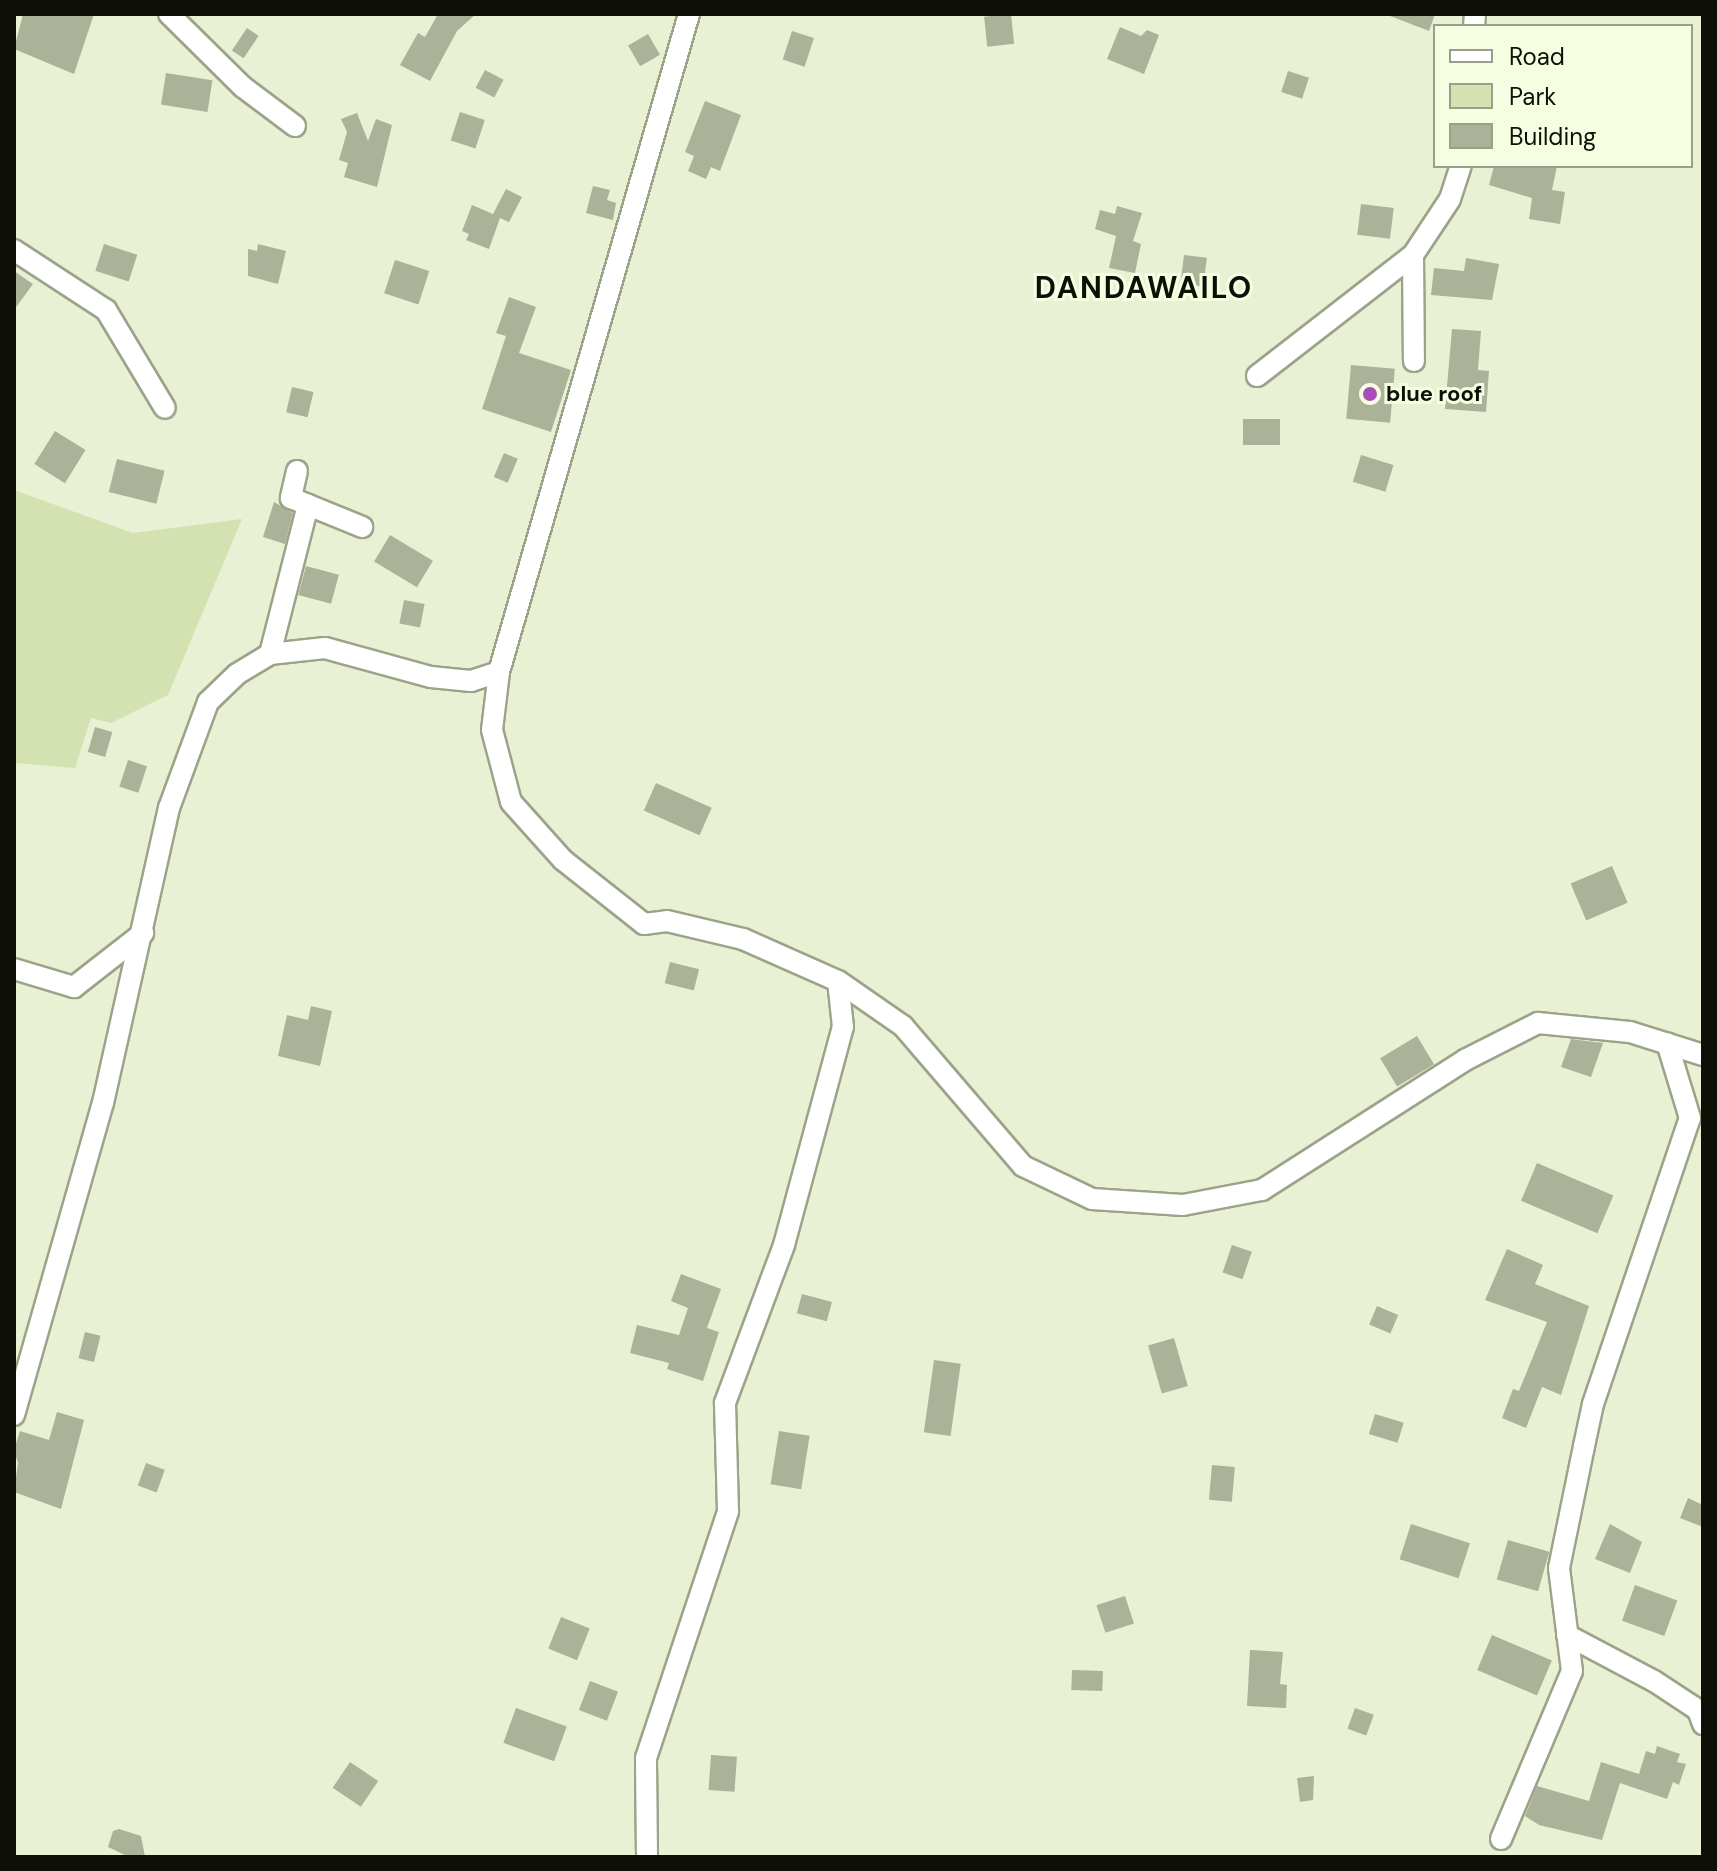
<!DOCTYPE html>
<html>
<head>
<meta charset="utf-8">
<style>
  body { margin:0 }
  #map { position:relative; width:1717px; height:1871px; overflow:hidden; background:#e9f1d5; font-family:"DM Sans",sans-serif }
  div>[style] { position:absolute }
  .green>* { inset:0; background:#d4e1b1 }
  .building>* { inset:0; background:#aab297; transform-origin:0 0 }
  .roads { filter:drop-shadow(2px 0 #9ca389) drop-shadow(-2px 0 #9ca389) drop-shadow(0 2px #9ca389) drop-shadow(0 -2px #9ca389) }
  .minor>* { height:20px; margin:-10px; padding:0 10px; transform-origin:10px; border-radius:10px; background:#fff }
  .dots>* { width:22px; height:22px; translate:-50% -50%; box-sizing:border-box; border:4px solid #f6fee2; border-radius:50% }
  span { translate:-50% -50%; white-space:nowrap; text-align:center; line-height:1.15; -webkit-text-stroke:6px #f6fee2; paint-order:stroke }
  .poi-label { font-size:22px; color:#0e1007; font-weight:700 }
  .left { translate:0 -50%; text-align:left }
  .district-label { font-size:30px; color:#0e1007; font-weight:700; letter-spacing:2px }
  .frame { position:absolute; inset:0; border:16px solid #0e1007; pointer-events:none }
  .legend { position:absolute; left:1433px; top:24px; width:260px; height:144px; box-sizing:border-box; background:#f6fee2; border:2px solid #999f8a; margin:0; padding:10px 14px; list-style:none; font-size:24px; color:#0e1007 }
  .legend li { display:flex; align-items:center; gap:16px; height:40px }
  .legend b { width:40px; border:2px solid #999f8a }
</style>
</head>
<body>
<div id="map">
  <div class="green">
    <div style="clip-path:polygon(14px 490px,133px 533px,242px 519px,168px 695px,111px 723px,91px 718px,75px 768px,14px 763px)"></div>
  </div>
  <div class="building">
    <div style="clip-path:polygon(23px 14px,94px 14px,74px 74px,14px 49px)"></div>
    <div style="clip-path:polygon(438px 14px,476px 14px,457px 31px,430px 81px,400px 65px,418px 33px,425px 37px)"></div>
    <div style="left:1011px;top:14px;width:30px;height:27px;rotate:84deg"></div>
    <div style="clip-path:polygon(1385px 14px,1435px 14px,1429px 31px)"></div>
    <div style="clip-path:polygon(1120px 27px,1141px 36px,1147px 30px,1159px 35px,1144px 74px,1107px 59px)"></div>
    <div style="left:247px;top:28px;width:14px;height:27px;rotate:34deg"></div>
    <div style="left:792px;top:31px;width:23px;height:30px;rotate:18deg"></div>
    <div style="left:648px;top:34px;width:24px;height:23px;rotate:60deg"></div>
    <div style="left:485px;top:70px;width:21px;height:20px;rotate:28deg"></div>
    <div style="left:1288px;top:71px;width:22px;height:22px;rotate:18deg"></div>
    <div style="left:166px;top:73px;width:47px;height:32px;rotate:9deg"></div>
    <div style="clip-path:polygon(705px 101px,741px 115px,720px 171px,711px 167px,706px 179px,688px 171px,694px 156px,685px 152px)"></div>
    <div style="left:460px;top:112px;width:26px;height:30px;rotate:18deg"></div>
    <div style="clip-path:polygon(357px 113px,368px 141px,376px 119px,392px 125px,377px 187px,344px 177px,348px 163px,339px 160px,347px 132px,341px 119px)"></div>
    <div style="clip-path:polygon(1494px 166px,1557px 166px,1552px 190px,1565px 192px,1560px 224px,1529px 219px,1532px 198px,1489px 185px)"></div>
    <div style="clip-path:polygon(593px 186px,610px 190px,607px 200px,616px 203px,613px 220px,586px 213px)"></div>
    <div style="clip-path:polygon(506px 189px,522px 197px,509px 222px,500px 218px,489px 249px,466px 240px,469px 234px,462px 231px,472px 205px,493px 214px)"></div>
    <div style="left:1361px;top:204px;width:33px;height:31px;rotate:7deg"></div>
    <div style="clip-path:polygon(1117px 206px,1142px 213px,1133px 241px,1141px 244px,1135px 273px,1109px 268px,1116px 236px,1095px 229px,1100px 210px,1115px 214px)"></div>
    <div style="left:104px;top:244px;width:35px;height:28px;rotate:18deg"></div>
    <div style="clip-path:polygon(258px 244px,286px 251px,278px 284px,248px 276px,248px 249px,257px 251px)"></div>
    <div style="left:1184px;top:255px;width:23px;height:29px;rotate:7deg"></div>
    <div style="clip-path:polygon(1466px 258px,1499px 264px,1492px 300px,1431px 295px,1434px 268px,1464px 271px)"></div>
    <div style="left:395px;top:260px;width:36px;height:35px;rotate:18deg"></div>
    <div style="clip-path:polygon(14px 271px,33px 284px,14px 310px)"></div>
    <div style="clip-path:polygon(509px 297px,536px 307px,519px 353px,571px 370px,551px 432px,482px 409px,506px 336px,496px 333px)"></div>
    <div style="clip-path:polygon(1452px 329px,1481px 331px,1478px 370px,1489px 371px,1486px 412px,1445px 409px)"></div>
    <div style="left:1351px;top:365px;width:44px;height:54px;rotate:5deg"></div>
    <div style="left:292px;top:387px;width:22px;height:26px;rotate:13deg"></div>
    <div style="left:1243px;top:419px;width:37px;height:26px"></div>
    <div style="left:55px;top:431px;width:36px;height:39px;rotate:32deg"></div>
    <div style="left:504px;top:453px;width:15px;height:26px;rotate:23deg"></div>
    <div style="left:1361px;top:455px;width:34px;height:28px;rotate:17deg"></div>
    <div style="left:117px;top:459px;width:49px;height:34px;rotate:14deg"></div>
    <div style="clip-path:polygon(274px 502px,293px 513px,285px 544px,263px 537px)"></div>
    <div style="left:390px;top:535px;width:50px;height:31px;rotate:31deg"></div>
    <div style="left:306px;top:566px;width:34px;height:30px;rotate:15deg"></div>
    <div style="left:404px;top:600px;width:21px;height:24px;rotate:11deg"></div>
    <div style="left:95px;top:727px;width:18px;height:26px;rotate:16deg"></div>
    <div style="left:128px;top:760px;width:20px;height:28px;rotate:18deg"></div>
    <div style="left:656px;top:783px;width:61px;height:30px;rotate:24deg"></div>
    <div style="left:1612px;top:866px;width:40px;height:45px;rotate:67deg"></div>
    <div style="left:670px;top:962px;width:30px;height:22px;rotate:14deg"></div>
    <div style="clip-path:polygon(311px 1006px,332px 1011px,320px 1066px,278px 1056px,287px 1015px,308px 1020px)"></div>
    <div style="left:1417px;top:1036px;width:33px;height:43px;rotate:59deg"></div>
    <div style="clip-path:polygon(1571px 1039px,1603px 1043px,1591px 1077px,1561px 1067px)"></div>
    <div style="left:1537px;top:1163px;width:83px;height:41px;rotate:23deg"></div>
    <div style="left:1232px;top:1245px;width:21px;height:29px;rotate:19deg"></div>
    <div style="clip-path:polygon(1507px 1249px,1543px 1265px,1535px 1284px,1589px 1306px,1561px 1395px,1542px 1387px,1526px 1428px,1502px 1418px,1513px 1389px,1519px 1391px,1547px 1322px,1485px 1300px)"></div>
    <div style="clip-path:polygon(681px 1274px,721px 1289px,707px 1328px,719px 1332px,703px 1381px,667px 1369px,669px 1363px,630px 1353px,637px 1325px,679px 1335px,688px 1308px,671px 1301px)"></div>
    <div style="left:802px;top:1294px;width:31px;height:20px;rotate:15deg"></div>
    <div style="left:1377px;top:1306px;width:23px;height:20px;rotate:23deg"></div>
    <div style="left:85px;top:1332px;width:16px;height:27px;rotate:14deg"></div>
    <div style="left:1174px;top:1338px;width:50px;height:27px;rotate:74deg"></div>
    <div style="left:934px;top:1360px;width:27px;height:73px;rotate:8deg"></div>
    <div style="clip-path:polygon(57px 1412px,84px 1420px,61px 1509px,14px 1492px,18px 1463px,14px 1450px,20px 1431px,49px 1440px)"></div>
    <div style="left:1375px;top:1414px;width:30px;height:21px;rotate:17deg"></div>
    <div style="left:779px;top:1431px;width:31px;height:54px;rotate:9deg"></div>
    <div style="left:146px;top:1463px;width:20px;height:24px;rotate:20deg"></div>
    <div style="left:1212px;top:1465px;width:23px;height:35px;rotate:5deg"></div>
    <div style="clip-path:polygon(1688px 1498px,1703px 1505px,1703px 1527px,1680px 1518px)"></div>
    <div style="left:1411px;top:1524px;width:62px;height:37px;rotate:18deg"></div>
    <div style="clip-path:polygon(1610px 1524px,1642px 1542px,1630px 1573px,1595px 1559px)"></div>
    <div style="left:1508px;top:1540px;width:43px;height:41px;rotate:16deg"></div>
    <div style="left:1635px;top:1585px;width:45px;height:38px;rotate:20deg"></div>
    <div style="left:1125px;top:1596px;width:29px;height:30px;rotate:72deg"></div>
    <div style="left:561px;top:1617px;width:31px;height:34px;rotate:22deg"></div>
    <div style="left:1492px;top:1635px;width:65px;height:38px;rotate:23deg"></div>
    <div style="clip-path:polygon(1250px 1650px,1283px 1652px,1280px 1684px,1287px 1685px,1286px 1708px,1247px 1706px)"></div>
    <div style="left:1072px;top:1670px;width:31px;height:20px;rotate:2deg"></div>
    <div style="left:590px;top:1681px;width:30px;height:31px;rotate:21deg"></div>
    <div style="left:516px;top:1708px;width:54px;height:37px;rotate:20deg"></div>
    <div style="left:1355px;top:1708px;width:20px;height:22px;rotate:20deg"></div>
    <div style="clip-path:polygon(1657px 1746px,1680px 1754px,1677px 1762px,1686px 1764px,1679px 1785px,1673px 1782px,1667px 1799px,1620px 1783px,1602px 1840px,1539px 1825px,1525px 1816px,1537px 1786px,1589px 1801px,1601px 1762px,1639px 1774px,1646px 1751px,1655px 1754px)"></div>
    <div style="left:711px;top:1755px;width:26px;height:35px;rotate:4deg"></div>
    <div style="left:350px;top:1762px;width:34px;height:31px;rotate:34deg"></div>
    <div style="clip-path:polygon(1314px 1776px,1313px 1800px,1300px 1802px,1297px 1778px)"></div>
    <div style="clip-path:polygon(119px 1829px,141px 1836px,145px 1857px,129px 1857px,108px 1847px,113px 1831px)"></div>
  </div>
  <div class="roads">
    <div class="minor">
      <div style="left:169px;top:14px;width:104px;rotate:44.6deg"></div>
      <div style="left:243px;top:87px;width:65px;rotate:36.9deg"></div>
      <div style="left:689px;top:14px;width:685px;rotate:106.11deg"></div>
      <div style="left:499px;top:672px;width:58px;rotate:96.9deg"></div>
      <div style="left:492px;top:730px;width:74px;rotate:75.2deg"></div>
      <div style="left:511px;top:802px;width:78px;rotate:48.1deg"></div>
      <div style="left:563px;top:860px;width:103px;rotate:38.3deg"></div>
      <div style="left:644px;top:924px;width:23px;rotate:-7deg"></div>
      <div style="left:667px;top:921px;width:78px;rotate:13.3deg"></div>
      <div style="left:743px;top:939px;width:104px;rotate:23.9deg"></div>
      <div style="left:838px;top:981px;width:79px;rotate:34.7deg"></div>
      <div style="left:903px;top:1026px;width:184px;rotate:49.4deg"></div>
      <div style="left:1023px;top:1166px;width:76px;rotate:25.6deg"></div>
      <div style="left:1092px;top:1199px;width:91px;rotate:3.8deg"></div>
      <div style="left:1183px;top:1205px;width:80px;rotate:-10.8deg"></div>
      <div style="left:1262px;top:1190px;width:241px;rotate:-32.6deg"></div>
      <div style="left:1465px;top:1060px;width:82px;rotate:-26.9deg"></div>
      <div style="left:1538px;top:1023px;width:92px;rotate:5.6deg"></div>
      <div style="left:1630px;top:1032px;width:77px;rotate:17.5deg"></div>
      <div style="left:1474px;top:26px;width:12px;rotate:-85deg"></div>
      <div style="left:14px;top:250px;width:110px;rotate:33.1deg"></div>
      <div style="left:106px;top:310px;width:114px;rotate:59deg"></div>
      <div style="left:1413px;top:255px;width:106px;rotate:89.5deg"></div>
      <div style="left:1257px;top:376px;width:197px;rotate:-37.8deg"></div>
      <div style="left:1413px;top:255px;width:67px;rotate:-56.5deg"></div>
      <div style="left:1450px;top:199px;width:35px;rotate:-72deg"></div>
      <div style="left:297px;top:471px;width:28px;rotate:103deg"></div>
      <div style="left:291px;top:498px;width:77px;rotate:22.2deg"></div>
      <div style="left:270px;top:654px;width:154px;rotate:-75.7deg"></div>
      <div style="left:14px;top:969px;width:63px;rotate:16.7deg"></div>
      <div style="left:74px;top:987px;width:88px;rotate:-38deg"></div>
      <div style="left:14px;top:1415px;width:324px;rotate:-74.1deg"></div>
      <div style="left:103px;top:1103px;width:302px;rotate:-77.4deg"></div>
      <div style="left:169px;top:808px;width:113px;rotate:-69.8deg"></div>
      <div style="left:208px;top:702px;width:40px;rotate:-44deg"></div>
      <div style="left:237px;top:674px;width:39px;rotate:-31deg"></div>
      <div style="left:270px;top:654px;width:55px;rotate:-6.2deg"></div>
      <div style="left:325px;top:648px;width:110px;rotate:15.3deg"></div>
      <div style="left:431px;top:677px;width:40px;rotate:5.7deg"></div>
      <div style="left:471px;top:681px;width:29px;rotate:-18deg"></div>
      <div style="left:1567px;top:1635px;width:98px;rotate:27.9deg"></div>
      <div style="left:1654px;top:1681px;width:53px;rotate:33.4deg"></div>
      <div style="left:1698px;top:1710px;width:15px;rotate:70deg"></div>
      <div style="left:1501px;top:1839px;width:182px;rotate:-67.1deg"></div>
      <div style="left:1572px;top:1671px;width:104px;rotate:-97.2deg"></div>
      <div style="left:1559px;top:1568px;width:125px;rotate:-78.4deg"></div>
      <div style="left:1584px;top:1446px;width:43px;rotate:-77.9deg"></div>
      <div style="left:1593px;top:1404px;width:302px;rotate:-71.3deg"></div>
      <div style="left:1690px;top:1118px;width:78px;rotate:-107deg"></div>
      <div style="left:647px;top:1857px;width:99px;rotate:-90.6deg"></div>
      <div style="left:646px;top:1758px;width:260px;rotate:-71.6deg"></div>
      <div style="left:728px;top:1511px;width:108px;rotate:-91.6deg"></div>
      <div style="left:725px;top:1403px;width:169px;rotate:-69.5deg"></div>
      <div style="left:784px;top:1245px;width:226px;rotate:-74.9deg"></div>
      <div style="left:843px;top:1027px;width:46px;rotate:-96.2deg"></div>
    </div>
  </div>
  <div class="dots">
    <div style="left:1370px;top:394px;background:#a84eba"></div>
  </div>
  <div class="poi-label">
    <span class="left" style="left:1386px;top:394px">blue roof</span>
  </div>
  <div class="district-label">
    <span style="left:1144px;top:288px">DANDAWAILO</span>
  </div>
  <div class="frame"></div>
  <ul class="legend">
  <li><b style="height:10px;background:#fff"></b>Road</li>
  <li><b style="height:22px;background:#d4e1b1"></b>Park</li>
  <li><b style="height:22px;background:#aab297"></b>Building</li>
  </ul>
</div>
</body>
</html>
